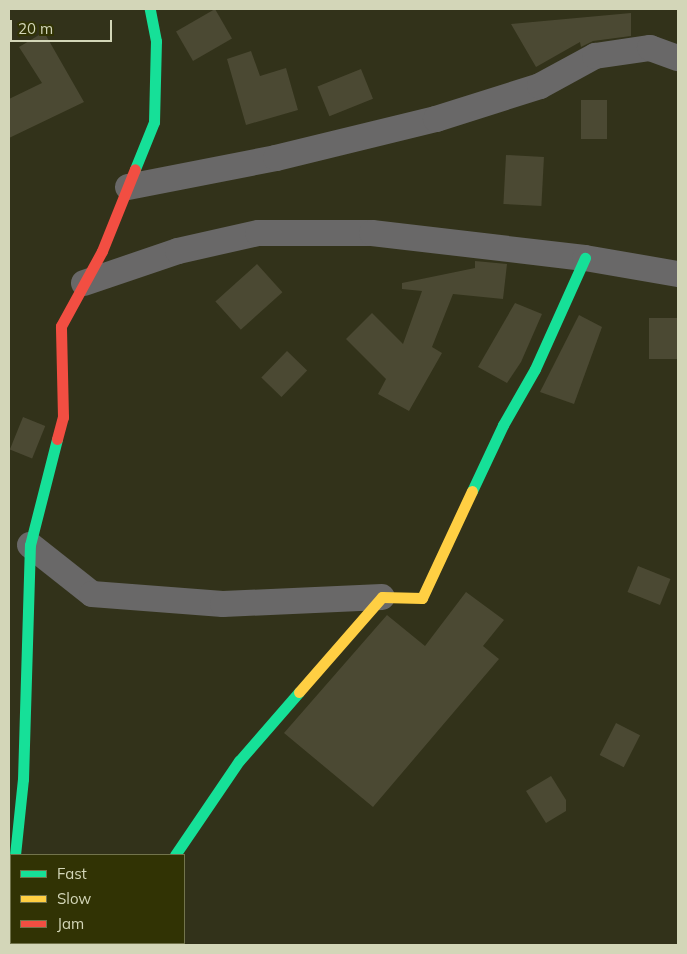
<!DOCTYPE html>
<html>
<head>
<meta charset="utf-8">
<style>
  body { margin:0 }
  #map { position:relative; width:687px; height:954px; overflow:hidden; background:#32321a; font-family:Mulish,sans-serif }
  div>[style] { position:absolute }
  .building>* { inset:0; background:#4b4933; transform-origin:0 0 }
  .street>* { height:26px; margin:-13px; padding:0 13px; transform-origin:13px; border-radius:13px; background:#696868 }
  .fast>* { height:11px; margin:-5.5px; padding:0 5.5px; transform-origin:5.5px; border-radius:5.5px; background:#16e098 }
  .slow>* { height:11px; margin:-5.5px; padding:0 5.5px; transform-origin:5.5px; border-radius:5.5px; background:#ffcf43 }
  .jam>* { height:11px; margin:-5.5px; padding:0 5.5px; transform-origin:5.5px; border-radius:5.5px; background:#f24e42 }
  span { translate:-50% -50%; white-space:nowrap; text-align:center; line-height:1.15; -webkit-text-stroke:4.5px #313304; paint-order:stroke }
  .frame { position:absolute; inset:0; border:10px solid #d3d6b8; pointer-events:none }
  .legend { position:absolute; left:10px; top:854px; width:175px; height:90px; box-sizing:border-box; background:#313304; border:1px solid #72744c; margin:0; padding:6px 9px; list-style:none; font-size:15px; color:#d3d6b8 }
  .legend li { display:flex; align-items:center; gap:10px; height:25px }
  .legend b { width:25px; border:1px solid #72744c }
  .scale { position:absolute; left:10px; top:20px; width:102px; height:22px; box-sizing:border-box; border:2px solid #d3d6b8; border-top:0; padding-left:6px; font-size:15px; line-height:18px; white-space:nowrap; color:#d3d6b8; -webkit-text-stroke:4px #313304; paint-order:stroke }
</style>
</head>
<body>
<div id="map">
  <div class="building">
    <div style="left:215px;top:9px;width:34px;height:45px;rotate:60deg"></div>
    <div style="clip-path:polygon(631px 13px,631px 36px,593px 41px,581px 47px,580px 42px,536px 67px,511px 24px)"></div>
    <div style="clip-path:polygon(44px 32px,84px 102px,9px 138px,9px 99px,42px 83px,19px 47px)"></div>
    <div style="clip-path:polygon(251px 51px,260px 76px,286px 68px,298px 110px,246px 125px,227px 59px)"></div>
    <div style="left:361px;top:69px;width:32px;height:47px;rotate:68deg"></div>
    <div style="left:607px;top:100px;width:39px;height:26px;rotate:90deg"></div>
    <div style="left:506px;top:155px;width:38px;height:49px;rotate:3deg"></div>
    <div style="clip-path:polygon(475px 261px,507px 264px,503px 299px,453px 294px,432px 347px,442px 353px,409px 411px,378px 394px,386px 379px,346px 339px,372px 313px,403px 344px,422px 291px,402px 289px,402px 283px,475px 268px)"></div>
    <div style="left:257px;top:264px;width:38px;height:56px;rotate:48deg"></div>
    <div style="clip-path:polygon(515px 303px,542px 314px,521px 362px,507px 383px,478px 367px)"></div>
    <div style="clip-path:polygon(579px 315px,602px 327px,574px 404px,540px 392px)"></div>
    <div style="left:649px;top:318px;width:29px;height:41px"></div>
    <div style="left:287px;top:351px;width:28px;height:37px;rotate:44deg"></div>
    <div style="left:23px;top:417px;width:24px;height:35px;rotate:22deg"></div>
    <div style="left:638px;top:566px;width:35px;height:28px;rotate:22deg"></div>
    <div style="clip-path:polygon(466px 592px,504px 620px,483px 646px,499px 659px,373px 807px,284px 733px,387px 615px,425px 646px)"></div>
    <div style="left:616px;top:723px;width:27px;height:36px;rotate:27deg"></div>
    <div style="clip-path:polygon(551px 776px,566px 800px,566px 811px,546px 823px,526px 791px)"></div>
  </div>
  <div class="street">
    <div style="left:128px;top:187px;width:151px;rotate:-11.1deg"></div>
    <div style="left:276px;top:158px;width:165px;rotate:-13.7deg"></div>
    <div style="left:436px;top:119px;width:109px;rotate:-17.6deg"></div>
    <div style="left:540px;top:86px;width:63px;rotate:-28.6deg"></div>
    <div style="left:595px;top:56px;width:56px;rotate:-8.3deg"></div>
    <div style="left:650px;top:48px;width:30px;rotate:20deg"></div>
    <div style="left:84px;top:283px;width:99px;rotate:-18.8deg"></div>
    <div style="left:178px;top:251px;width:82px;rotate:-12.7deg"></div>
    <div style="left:258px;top:233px;width:114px"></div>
    <div style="left:372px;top:233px;width:214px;rotate:6.7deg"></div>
    <div style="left:585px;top:258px;width:94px;rotate:9.8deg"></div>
    <div style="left:30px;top:545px;width:79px;rotate:38.3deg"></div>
    <div style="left:92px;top:594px;width:131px;rotate:4.4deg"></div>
    <div style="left:223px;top:604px;width:159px;rotate:-2.5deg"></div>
    <div style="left:9px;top:910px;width:23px;rotate:-85deg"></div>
    <div style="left:114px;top:945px;width:3px;rotate:-45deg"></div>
  </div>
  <div class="fast">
    <div style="left:135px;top:169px;width:51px;rotate:-68deg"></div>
    <div style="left:154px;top:122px;width:81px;rotate:-88.6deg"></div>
    <div style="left:156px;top:41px;width:33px;rotate:-101deg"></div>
    <div style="left:472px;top:491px;width:73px;rotate:-64.8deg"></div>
    <div style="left:503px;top:425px;width:64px;rotate:-60.3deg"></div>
    <div style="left:535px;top:369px;width:122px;rotate:-65.8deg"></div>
    <div style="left:15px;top:855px;width:76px;rotate:-84deg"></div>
    <div style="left:23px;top:779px;width:234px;rotate:-88.3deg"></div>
    <div style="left:30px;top:545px;width:109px;rotate:-75.7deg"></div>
    <div style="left:175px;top:855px;width:114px;rotate:-55.8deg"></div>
    <div style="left:239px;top:761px;width:91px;rotate:-49deg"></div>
  </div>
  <div class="slow">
    <div style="left:299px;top:692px;width:126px;rotate:-48.9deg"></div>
    <div style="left:382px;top:597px;width:40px;rotate:1.4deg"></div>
    <div style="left:422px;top:598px;width:118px;rotate:-65deg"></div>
  </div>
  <div class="jam">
    <div style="left:57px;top:439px;width:23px;rotate:-75deg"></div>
    <div style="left:63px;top:417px;width:91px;rotate:-91.3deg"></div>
    <div style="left:61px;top:326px;width:85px;rotate:-61.3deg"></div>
    <div style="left:102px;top:251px;width:88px;rotate:-68.1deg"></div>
  </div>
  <div class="frame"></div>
  <ul class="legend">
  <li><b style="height:6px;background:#16e098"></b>Fast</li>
  <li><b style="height:6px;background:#ffcf43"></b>Slow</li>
  <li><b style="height:6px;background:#f24e42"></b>Jam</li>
  </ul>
  <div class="scale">20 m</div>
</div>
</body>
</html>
